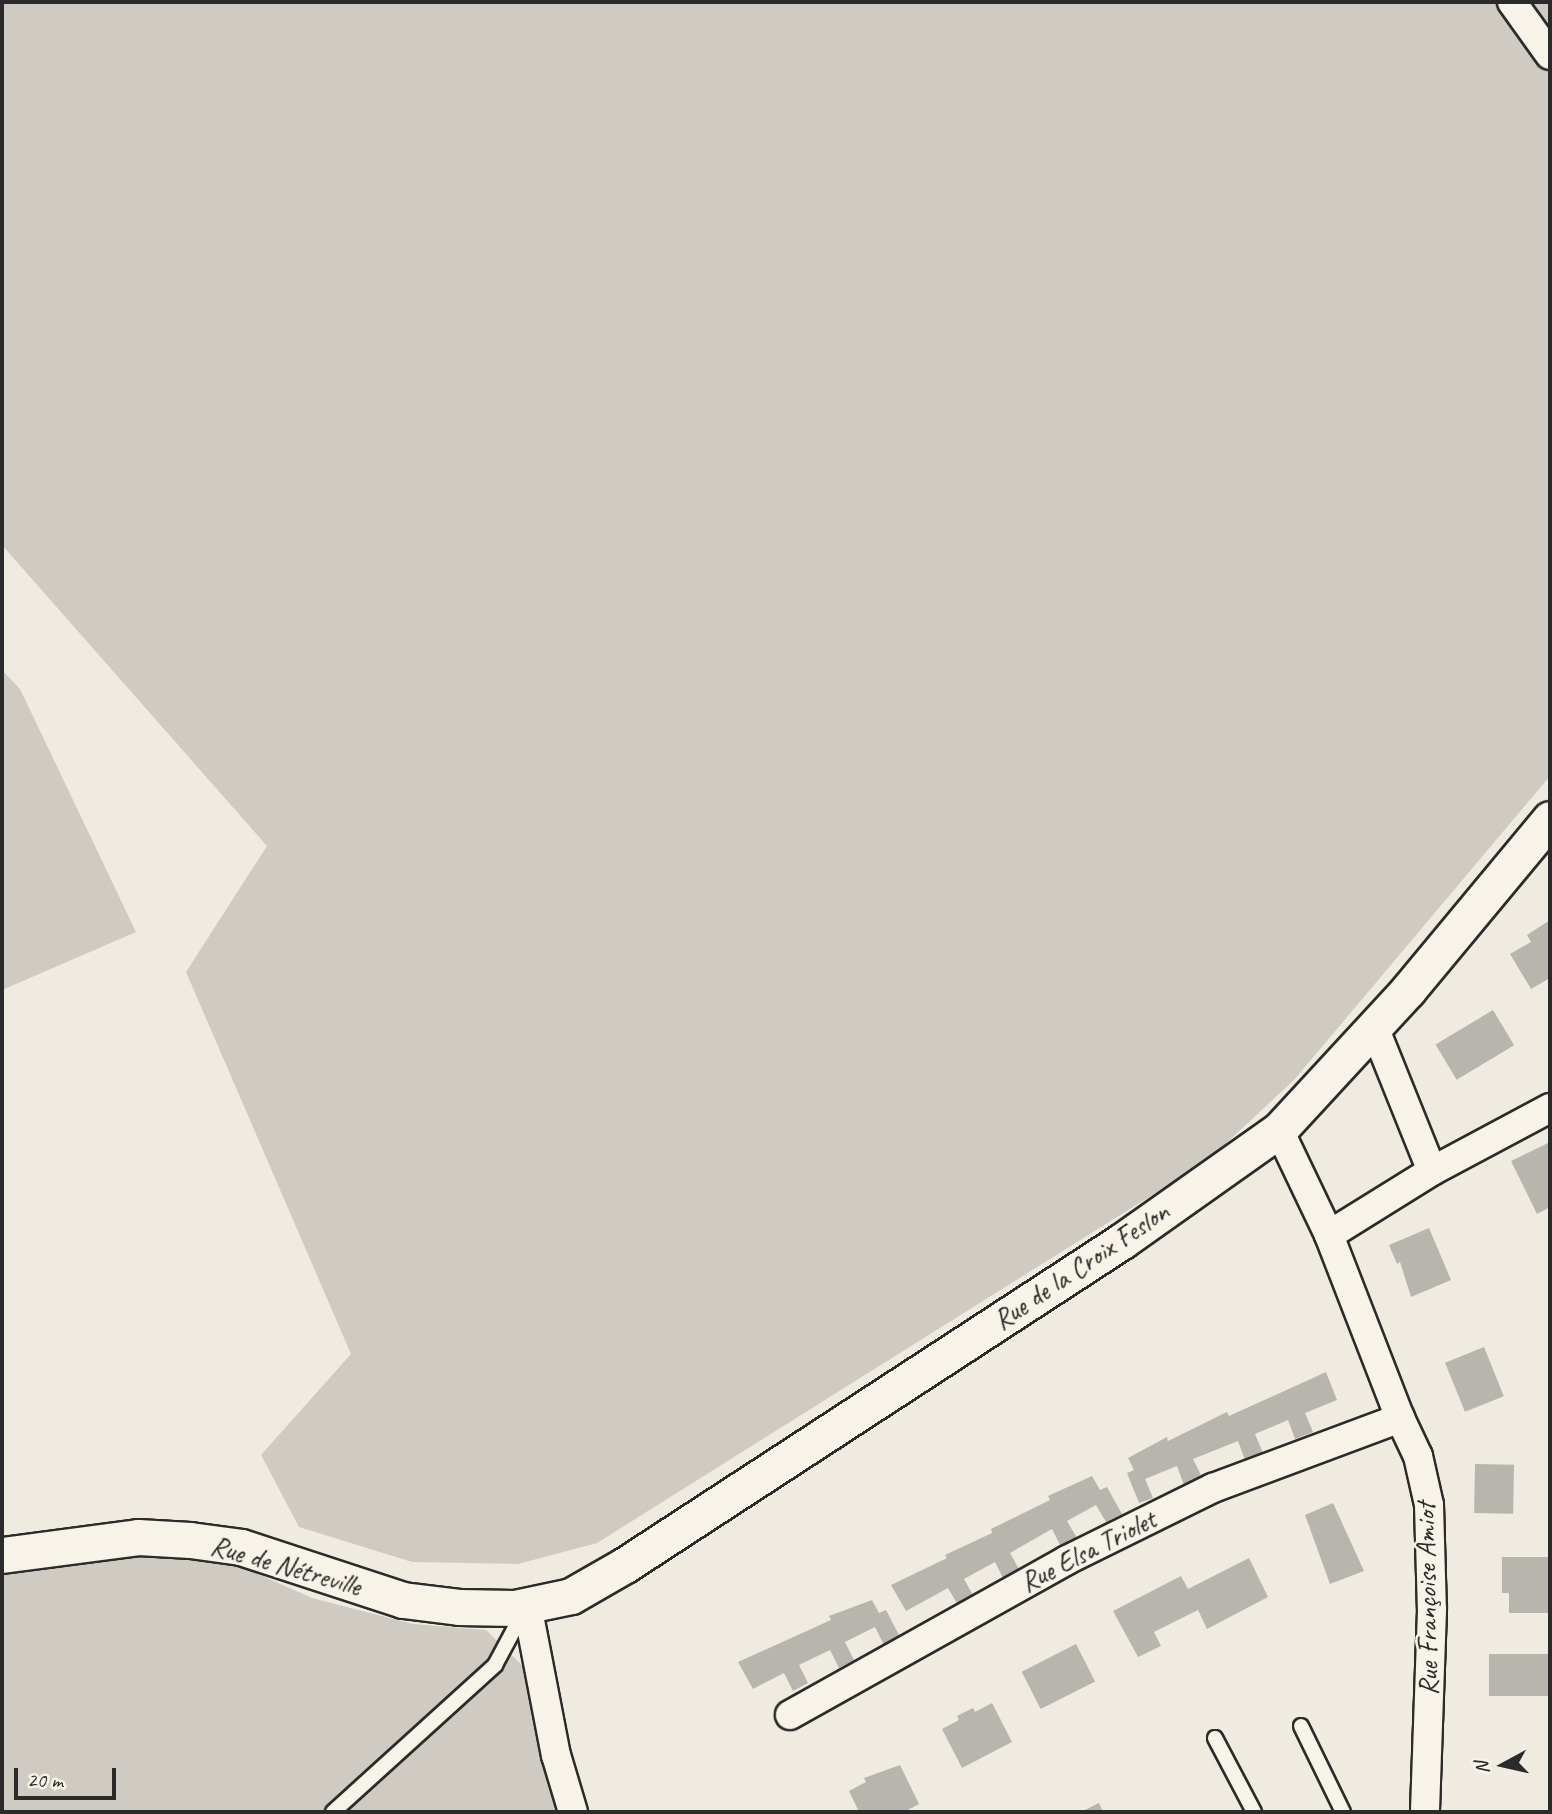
<!DOCTYPE html>
<html>
<head>
<meta charset="utf-8">
<style>
  body { margin:0 }
  #map { position:relative; width:1552px; height:1814px; overflow:hidden; background:#efebe0; font-family:Caveat,sans-serif }
  div>[style] { position:absolute }
  .green>* { inset:0; background:#cfcbc2 }
  .building>* { inset:0; background:#b8b5ae; transform-origin:0 0 }
  .roads { filter:drop-shadow(2px 0 #2b2b2b) drop-shadow(-2px 0 #2b2b2b) drop-shadow(0 2px #2b2b2b) drop-shadow(0 -2px #2b2b2b) }
  .service>* { height:14px; margin:-7px; padding:0 7px; transform-origin:7px; border-radius:7px; background:#f7f3e8 }
  .minor>* { height:28px; margin:-14px; padding:0 14px; transform-origin:14px; border-radius:14px; background:#f7f3e8 }
  .tertiary>* { height:35px; margin:-17.5px; padding:0 17.5px; transform-origin:17.5px; border-radius:17.5px; background:#f7f3e8 }
  span { translate:-50% -50%; white-space:nowrap; text-align:center; line-height:1.15; -webkit-text-stroke:5px #f7f3e8; paint-order:stroke }
  .street-label { font-size:28px; color:#2b2b2b }
  .frame { position:absolute; inset:0; border:4px solid #2b2b2b; pointer-events:none }
  .north { position:absolute; left:1468px; top:1730px; width:70px; height:70px; -webkit-text-stroke:5px #f7f3e8; paint-order:stroke; rotate:262deg; font-size:19px; font-weight:700; line-height:28px; text-align:center; color:#2b2b2b }
  .north::after { content:''; display:block; margin:auto; width:24px; height:32px; background:#2b2b2b; clip-path:polygon(50% 0,100% 100%,50% 72%,0 100%) }
  .scale { position:absolute; left:14px; top:1768px; width:102px; height:32px; box-sizing:border-box; border:4px solid #2b2b2b; border-top:0; padding-left:9px; font-size:21px; line-height:24px; white-space:nowrap; color:#2b2b2b; -webkit-text-stroke:5px #f7f3e8; paint-order:stroke }
</style>
</head>
<body>
<div id="map">
  <div class="green">
    <div style="clip-path:polygon(2px 2px,1550px 2px,1550px 776px,1294px 1080px,1208px 1160px,597px 1543px,518px 1564px,412px 1562px,299px 1527px,261px 1455px,351px 1354px,186px 972px,267px 846px,2px 545px)"></div>
    <div style="clip-path:polygon(2px 670px,20px 689px,136px 932px,2px 990px)"></div>
    <div style="clip-path:polygon(148px 1553px,215px 1555px,312px 1598px,413px 1624px,486px 1630px,523px 1666px,583px 1812px,2px 1812px,2px 1570px)"></div>
  </div>
  <div class="building">
    <div style="clip-path:polygon(1550px 920px,1550px 978px,1531px 989px,1510px 954px,1531px 942px,1527px 935px)"></div>
    <div style="left:1493px;top:1010px;width:41px;height:67px;rotate:59deg"></div>
    <div style="clip-path:polygon(1548px 1143px,1550px 1207px,1537px 1214px,1511px 1161px)"></div>
    <div style="clip-path:polygon(1429px 1228px,1451px 1280px,1411px 1297px,1400px 1262px,1397px 1264px,1389px 1245px)"></div>
    <div style="left:1484px;top:1347px;width:53px;height:42px;rotate:68deg"></div>
    <div style="clip-path:polygon(1326px 1372px,1337px 1400px,1305px 1413px,1313px 1432px,1295px 1439px,1288px 1420px,1255px 1434px,1263px 1453px,1245px 1460px,1238px 1441px,1193px 1459px,1202px 1477px,1184px 1485px,1177px 1466px,1145px 1479px,1153px 1498px,1139px 1503px,1127px 1473px,1134px 1470px,1128px 1458px,1167px 1437px,1168px 1441px,1227px 1412px,1229px 1416px)"></div>
    <div style="left:1475px;top:1464px;width:39px;height:49px;rotate:1deg"></div>
    <div style="clip-path:polygon(1092px 1476px,1100px 1490px,1107px 1487px,1122px 1514px,1106px 1522px,1096px 1505px,1067px 1521px,1077px 1538px,1061px 1547px,1052px 1529px,1010px 1553px,1020px 1571px,1004px 1580px,995px 1562px,964px 1579px,974px 1597px,958px 1605px,948px 1588px,906px 1611px,891px 1585px,947px 1558px,945px 1555px,992px 1533px,991px 1529px,1050px 1500px,1048px 1496px)"></div>
    <div style="clip-path:polygon(1333px 1503px,1364px 1571px,1330px 1584px,1305px 1515px)"></div>
    <div style="clip-path:polygon(1502px 1557px,1550px 1557px,1549px 1613px,1509px 1613px,1509px 1593px,1502px 1593px)"></div>
    <div style="clip-path:polygon(1249px 1558px,1268px 1597px,1207px 1629px,1198px 1610px,1154px 1632px,1161px 1646px,1138px 1657px,1113px 1611px,1181px 1576px,1188px 1589px)"></div>
    <div style="clip-path:polygon(872px 1600px,879px 1613px,886px 1610px,900px 1637px,884px 1645px,875px 1627px,845px 1642px,854px 1660px,839px 1668px,830px 1650px,799px 1665px,808px 1683px,793px 1691px,784px 1673px,753px 1689px,738px 1662px,831px 1620px,829px 1616px)"></div>
    <div style="left:1076px;top:1644px;width:42px;height:61px;rotate:63deg"></div>
    <div style="left:1550px;top:1654px;width:42px;height:61px;rotate:90deg"></div>
    <div style="clip-path:polygon(992px 1703px,1012px 1742px,962px 1768px,942px 1729px,959px 1720px,957px 1716px,973px 1708px,975px 1712px)"></div>
    <div style="clip-path:polygon(900px 1765px,919px 1804px,904px 1812px,859px 1812px,849px 1791px,866px 1782px,864px 1778px)"></div>
    <div style="clip-path:polygon(1099px 1803px,1103px 1812px,1081px 1812px)"></div>
  </div>
  <div class="roads">
    <div class="service">
      <div style="left:1301px;top:1726px;width:96px;rotate:64deg"></div>
      <div style="left:1215px;top:1738px;width:84px;rotate:62.2deg"></div>
      <div style="left:333px;top:1812px;width:219px;rotate:-42.2deg"></div>
      <div style="left:495px;top:1665px;width:64px;rotate:-61.8deg"></div>
    </div>
    <div class="minor">
      <div style="left:1512px;top:2px;width:65px;rotate:54.4deg"></div>
      <div style="left:1374px;top:1027px;width:155px;rotate:68.1deg"></div>
      <div style="left:1279px;top:1130px;width:116px;rotate:64.5deg"></div>
      <div style="left:1329px;top:1235px;width:121px;rotate:-31.9deg"></div>
      <div style="left:1432px;top:1171px;width:134px;rotate:-28.1deg"></div>
      <div style="left:1329px;top:1235px;width:196px;rotate:68.8deg"></div>
      <div style="left:1400px;top:1418px;width:42px;rotate:64.7deg"></div>
      <div style="left:1418px;top:1456px;width:50px;rotate:77.3deg"></div>
      <div style="left:1429px;top:1505px;width:105px;rotate:88.4deg"></div>
      <div style="left:1432px;top:1610px;width:202px;rotate:92deg"></div>
      <div style="left:527px;top:1605px;width:153px;rotate:79.1deg"></div>
      <div style="left:556px;top:1755px;width:59px;rotate:73.4deg"></div>
      <div style="left:790px;top:1715px;width:317px;rotate:-29.2deg"></div>
      <div style="left:1067px;top:1560px;width:163px;rotate:-26.3deg"></div>
      <div style="left:1213px;top:1488px;width:200px;rotate:-20.5deg"></div>
    </div>
    <div class="tertiary">
      <div style="left:2px;top:1555px;width:137px;rotate:-7.5deg"></div>
      <div style="left:138px;top:1537px;width:52px;rotate:3.3deg"></div>
      <div style="left:190px;top:1540px;width:51px;rotate:7.8deg"></div>
      <div style="left:241px;top:1547px;width:170px;rotate:18.1deg"></div>
      <div style="left:403px;top:1600px;width:56px;rotate:7.1deg"></div>
      <div style="left:459px;top:1607px;width:55px;rotate:1deg"></div>
      <div style="left:514px;top:1608px;width:58px;rotate:-11.9deg"></div>
      <div style="left:571px;top:1596px;width:62px;rotate:-29.9deg"></div>
      <div style="left:625px;top:1565px;width:593px;rotate:-33.1deg"></div>
      <div style="left:1122px;top:1241px;width:192px;rotate:-35.3deg"></div>
      <div style="left:1279px;top:1130px;width:190px;rotate:-47.3deg"></div>
      <div style="left:1408px;top:990px;width:222px;rotate:-50.3deg"></div>
    </div>
  </div>
  <div class="street-label">
    <span style="left:1081px;top:1266px;rotate:-34deg">Rue de la Croix Feslon</span>
    <span style="left:1088px;top:1551px;rotate:-27deg">Rue Elsa Triolet</span>
    <span style="left:286px;top:1566px;rotate:16deg">Rue de Nétreville</span>
    <span style="left:1427px;top:1599px;rotate:-91deg">Rue Françoise Amiot</span>
  </div>
  <div class="frame"></div>
  <div class="north">N</div>
  <div class="scale">20 m</div>
</div>
</body>
</html>
